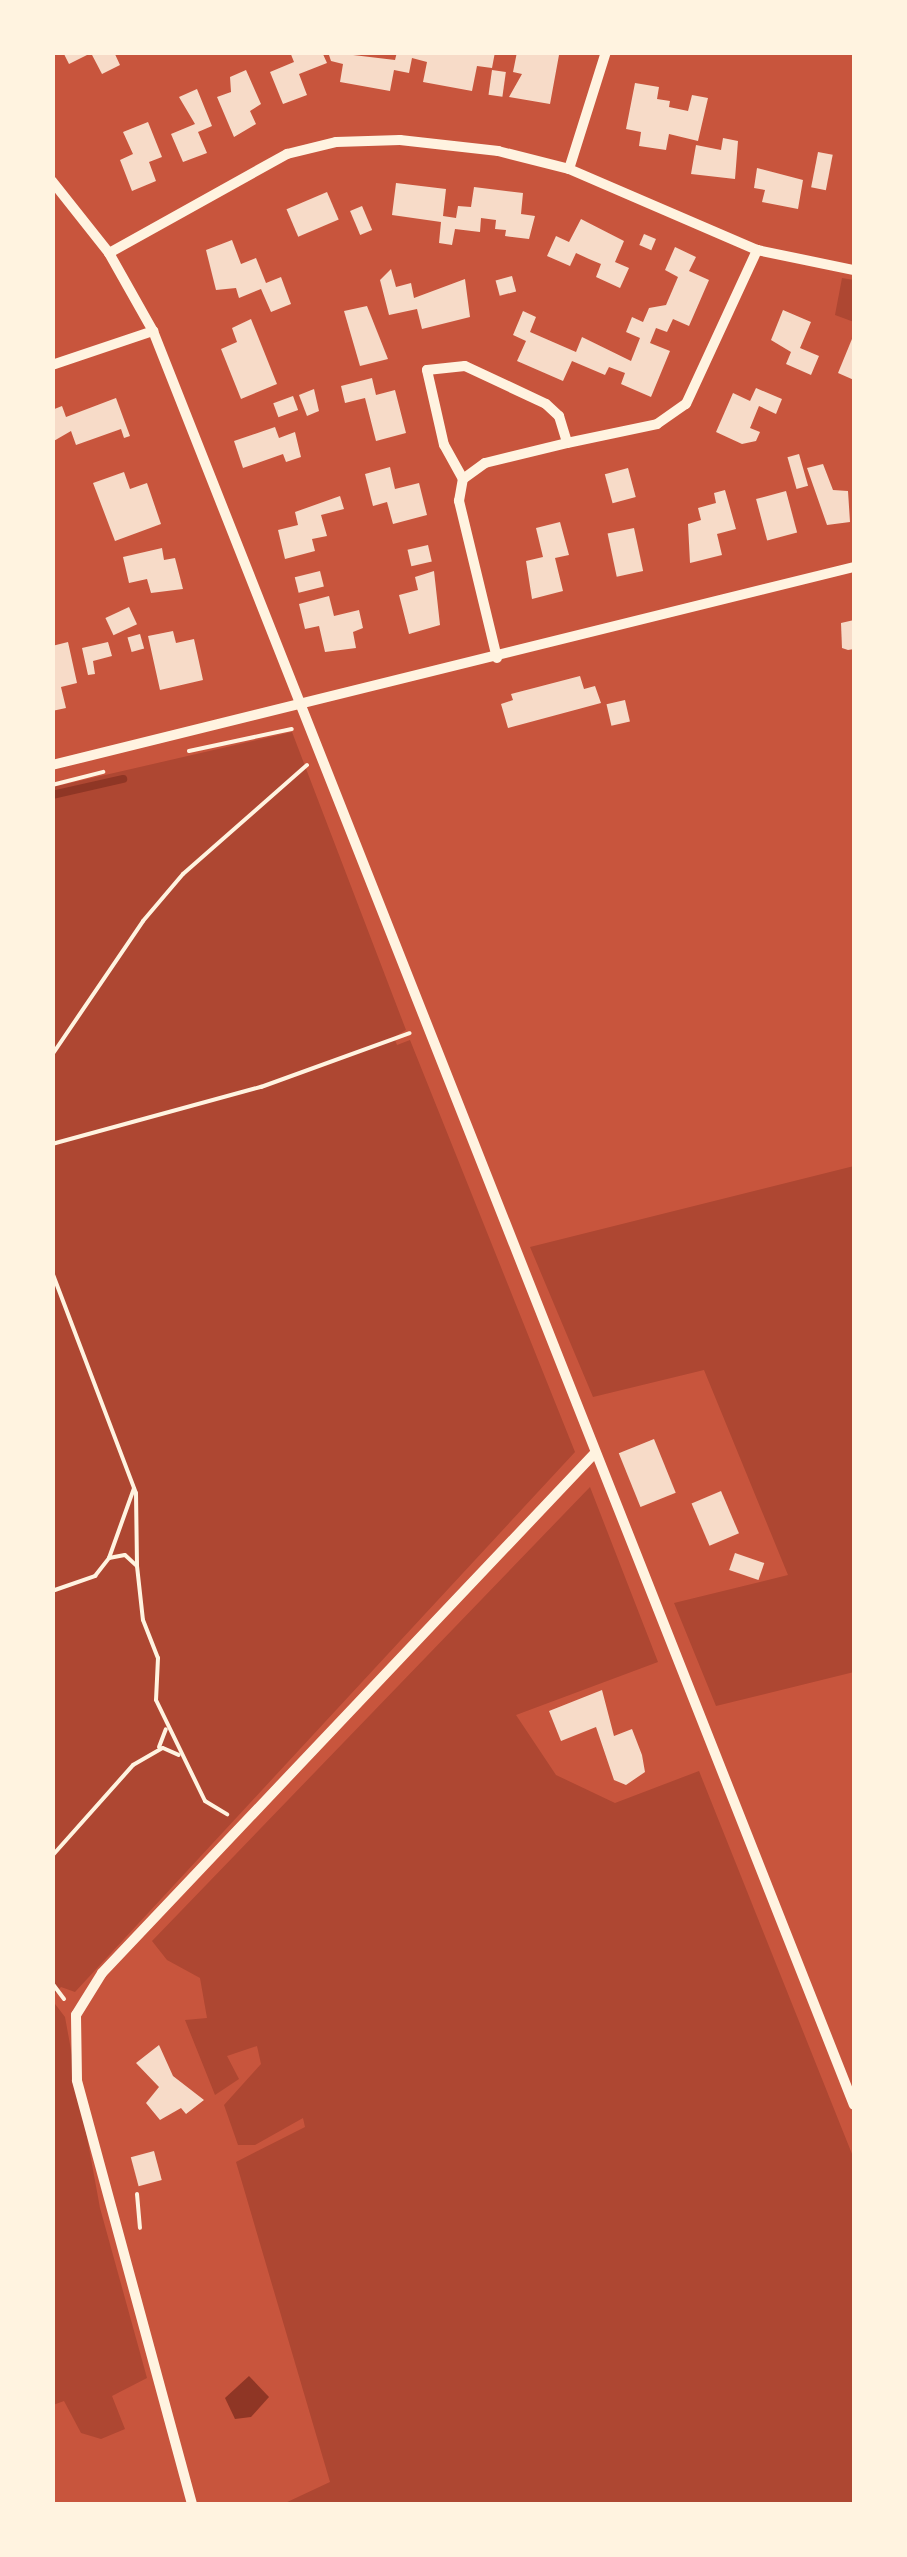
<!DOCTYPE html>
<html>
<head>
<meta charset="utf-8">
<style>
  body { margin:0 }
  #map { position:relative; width:907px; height:2557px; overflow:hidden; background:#c8553d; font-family:"Roboto Condensed",sans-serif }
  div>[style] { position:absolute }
  .green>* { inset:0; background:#ae4732 }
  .water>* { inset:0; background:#8f3625 }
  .stream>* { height:8px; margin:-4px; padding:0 4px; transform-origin:4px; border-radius:4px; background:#8f3625 }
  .building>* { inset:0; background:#f7dbc8; transform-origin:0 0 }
  .path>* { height:4px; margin:-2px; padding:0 2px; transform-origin:2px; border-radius:2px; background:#fff3e0 }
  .minor>* { height:10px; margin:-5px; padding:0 5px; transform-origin:5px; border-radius:5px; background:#fff3e0 }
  span { translate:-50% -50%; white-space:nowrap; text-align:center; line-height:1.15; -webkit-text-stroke:9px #fff3e0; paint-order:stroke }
  .frame { position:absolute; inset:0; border:55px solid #fff3e0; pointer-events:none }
</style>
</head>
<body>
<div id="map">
  <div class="green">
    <div style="clip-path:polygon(842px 278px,854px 280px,854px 322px,835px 315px)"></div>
    <div style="clip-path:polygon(292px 732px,406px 1030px,394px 1037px,397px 1045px,410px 1040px,575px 1452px,75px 1992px,61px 1987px,53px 1996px,53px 787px)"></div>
    <div style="clip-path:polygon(854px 1166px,854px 1672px,716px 1706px,674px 1603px,788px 1575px,704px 1370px,593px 1397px,530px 1247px)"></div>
    <div style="clip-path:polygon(590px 1487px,658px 1662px,516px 1715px,556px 1775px,615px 1803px,699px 1771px,854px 2159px,854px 2504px,283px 2504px,443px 2429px,330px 2482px,236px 2162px,305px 2127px,303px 2118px,255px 2145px,238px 2145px,224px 2105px,261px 2064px,257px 2046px,227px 2056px,239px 2079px,215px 2095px,185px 2020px,207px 2018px,200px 1978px,167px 1960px,152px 1941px)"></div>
    <div style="clip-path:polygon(52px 2000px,65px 2017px,100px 2208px,147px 2378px,112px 2396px,125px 2429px,101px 2439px,81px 2433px,64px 2401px,53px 2405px)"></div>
  </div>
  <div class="water">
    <div style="clip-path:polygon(249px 2376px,269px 2397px,251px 2417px,235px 2419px,225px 2398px)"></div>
  </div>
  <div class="stream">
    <div style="left:52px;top:795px;width:73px;rotate:-12.7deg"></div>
  </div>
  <div class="building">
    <div style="clip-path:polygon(63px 52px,114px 52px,120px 65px,102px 74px,91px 53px,69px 64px)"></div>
    <div style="clip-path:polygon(290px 52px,322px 52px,327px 63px,299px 74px,307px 95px,283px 104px,270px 72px,294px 62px)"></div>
    <div style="clip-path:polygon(328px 52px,395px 60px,397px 52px,495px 52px,492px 68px,477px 66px,472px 91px,423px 82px,427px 62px,412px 58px,409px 73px,394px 70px,390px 91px,340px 82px,343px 64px,331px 61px)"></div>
    <div style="clip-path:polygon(517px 52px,559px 55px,550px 104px,509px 97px,522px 74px,513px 72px)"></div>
    <div style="clip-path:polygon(246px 70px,261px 104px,250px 111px,256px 124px,234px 137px,217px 97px,231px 92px,230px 77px)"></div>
    <div style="left:492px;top:70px;width:14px;height:25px;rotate:8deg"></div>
    <div style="clip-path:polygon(635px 83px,659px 87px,657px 99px,670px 101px,669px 107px,688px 111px,692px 95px,708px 98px,698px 141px,669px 134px,666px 150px,639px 146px,641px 132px,626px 129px)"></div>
    <div style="clip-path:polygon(197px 89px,212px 126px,198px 132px,207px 153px,183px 162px,171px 134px,195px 124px,179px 97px)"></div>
    <div style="clip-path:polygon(148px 122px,162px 157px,149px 162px,156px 181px,132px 191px,120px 160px,133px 154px,123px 132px)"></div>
    <div style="clip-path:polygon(723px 138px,738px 141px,735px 179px,691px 174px,696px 145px,721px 150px)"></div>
    <div style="left:818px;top:152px;width:15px;height:36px;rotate:11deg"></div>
    <div style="clip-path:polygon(757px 168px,803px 180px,798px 209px,762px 202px,765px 190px,754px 188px)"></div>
    <div style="clip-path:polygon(396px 183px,446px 189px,443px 216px,456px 218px,458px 206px,471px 207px,474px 187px,523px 193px,521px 214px,535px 216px,529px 239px,505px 236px,506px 230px,495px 229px,496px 220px,481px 218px,480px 232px,455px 229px,452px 245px,439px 243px,441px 222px,392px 215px)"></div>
    <div style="left:327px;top:192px;width:30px;height:44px;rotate:67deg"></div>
    <div style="left:362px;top:206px;width:26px;height:13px;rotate:67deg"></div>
    <div style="clip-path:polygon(581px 219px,624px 241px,615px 262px,629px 268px,620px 288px,596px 277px,601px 264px,589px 259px,576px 253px,570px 266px,547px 256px,556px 236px,569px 242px)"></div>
    <div style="left:644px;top:234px;width:13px;height:12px;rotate:23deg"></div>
    <div style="clip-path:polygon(232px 240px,241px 264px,256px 258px,266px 283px,281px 277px,291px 304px,271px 312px,261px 289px,239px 298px,236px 288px,216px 290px,206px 250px)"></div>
    <div style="clip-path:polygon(675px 247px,696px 257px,689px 271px,709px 280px,689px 326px,673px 319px,667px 332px,656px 328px,650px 343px,670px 351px,651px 397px,621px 384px,625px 373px,609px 367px,605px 375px,572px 361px,563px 381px,517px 361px,526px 341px,513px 335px,523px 311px,536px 317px,530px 332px,576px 352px,582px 337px,631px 361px,640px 338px,626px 332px,632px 317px,643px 322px,649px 308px,666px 305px,678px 277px,665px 270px)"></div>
    <div style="clip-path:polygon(391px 269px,396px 287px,411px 283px,414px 298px,465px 279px,470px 317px,422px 329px,417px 309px,389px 315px,380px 280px)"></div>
    <div style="left:512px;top:276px;width:16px;height:17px;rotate:75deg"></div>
    <div style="clip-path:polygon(367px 306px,388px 359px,360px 366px,344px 311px)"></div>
    <div style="clip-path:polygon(783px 310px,811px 322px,800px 348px,819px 356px,811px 375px,786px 364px,791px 352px,771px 340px)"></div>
    <div style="clip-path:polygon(251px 319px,277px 384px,241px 399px,221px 349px,237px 342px,232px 328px)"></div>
    <div style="clip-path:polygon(854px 334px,854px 380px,838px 373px)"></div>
    <div style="clip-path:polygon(372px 378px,376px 395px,395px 390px,406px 433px,376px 441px,365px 398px,345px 403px,341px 386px)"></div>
    <div style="clip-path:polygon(756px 388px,782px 399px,776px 414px,759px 406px,750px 428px,760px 432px,756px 441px,742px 444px,716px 432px,733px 393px,750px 401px)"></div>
    <div style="clip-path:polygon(314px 389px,319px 411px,307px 416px,299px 395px)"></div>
    <div style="left:293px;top:396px;width:15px;height:21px;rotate:70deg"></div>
    <div style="clip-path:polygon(116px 398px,130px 436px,124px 438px,121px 429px,76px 445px,71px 431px,52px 442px,52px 410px,62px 406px,66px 417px)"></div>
    <div style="clip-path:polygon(275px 427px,279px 438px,295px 432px,301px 457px,286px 462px,283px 454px,243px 468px,234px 441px)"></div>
    <div style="left:799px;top:454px;width:33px;height:12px;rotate:74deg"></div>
    <div style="clip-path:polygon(823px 464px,833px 490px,848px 491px,850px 522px,827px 525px,807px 468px)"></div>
    <div style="clip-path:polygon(390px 467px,395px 489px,419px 483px,427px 515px,393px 524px,387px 502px,373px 506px,365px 474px)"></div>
    <div style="left:628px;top:468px;width:30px;height:24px;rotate:75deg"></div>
    <div style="clip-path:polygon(124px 472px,130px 489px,147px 483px,161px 524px,115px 541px,93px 483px)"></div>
    <div style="clip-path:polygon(725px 490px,736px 529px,717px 534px,722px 555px,690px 563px,688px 524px,701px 520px,698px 508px,716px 503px,714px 493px)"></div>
    <div style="left:786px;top:491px;width:43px;height:31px;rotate:75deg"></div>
    <div style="clip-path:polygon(340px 496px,344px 509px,321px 515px,327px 536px,312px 539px,315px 551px,285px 559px,278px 530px,298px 525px,295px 512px)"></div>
    <div style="clip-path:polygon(560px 522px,569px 555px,555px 558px,563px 591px,532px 599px,526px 561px,543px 557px,536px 528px)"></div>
    <div style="left:634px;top:528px;width:44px;height:27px;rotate:78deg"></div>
    <div style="left:428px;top:545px;width:17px;height:21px;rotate:77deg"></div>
    <div style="clip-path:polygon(162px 548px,164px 560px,175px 558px,183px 589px,151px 593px,147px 579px,129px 583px,123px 557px)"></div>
    <div style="left:320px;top:571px;width:16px;height:26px;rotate:76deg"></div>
    <div style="clip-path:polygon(434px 571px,440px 625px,409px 634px,399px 595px,418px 590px,415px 577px)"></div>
    <div style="clip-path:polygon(329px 596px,334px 616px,359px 610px,363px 628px,353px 632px,356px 648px,325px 652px,319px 626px,305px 629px,299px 604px)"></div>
    <div style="left:129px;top:607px;width:19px;height:26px;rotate:65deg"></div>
    <div style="clip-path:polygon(854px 620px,854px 649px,848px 650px,842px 648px,841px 623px)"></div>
    <div style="clip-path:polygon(173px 631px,176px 643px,194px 639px,203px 680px,160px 690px,148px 636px)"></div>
    <div style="left:140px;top:634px;width:15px;height:13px;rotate:74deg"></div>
    <div style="clip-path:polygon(68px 642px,77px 683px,61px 687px,66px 708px,52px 711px,52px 646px)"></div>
    <div style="clip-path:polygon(108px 642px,112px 656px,93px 661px,95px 674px,88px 675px,82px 648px)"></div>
    <div style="clip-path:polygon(580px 676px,584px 689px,595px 686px,601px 703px,508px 728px,501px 704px,513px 700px,511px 694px)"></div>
    <div style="left:625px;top:700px;width:22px;height:19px;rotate:77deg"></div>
    <div style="left:654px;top:1439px;width:58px;height:38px;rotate:68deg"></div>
    <div style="left:721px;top:1491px;width:46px;height:32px;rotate:67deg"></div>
    <div style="left:735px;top:1553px;width:31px;height:18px;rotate:19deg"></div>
    <div style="clip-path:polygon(602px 1690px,614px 1736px,632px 1729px,642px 1755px,645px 1772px,626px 1785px,614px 1780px,596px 1727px,561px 1741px,549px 1711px)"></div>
    <div style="clip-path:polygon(159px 2045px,173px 2076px,204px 2100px,186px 2114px,181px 2108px,160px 2120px,146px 2103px,159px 2087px,136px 2063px)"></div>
    <div style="left:154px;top:2151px;width:30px;height:24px;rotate:75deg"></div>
  </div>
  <div class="path">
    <div style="left:189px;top:751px;width:105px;rotate:-12.1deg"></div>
    <div style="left:52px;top:785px;width:53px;rotate:-14.3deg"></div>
    <div style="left:52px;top:1055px;width:162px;rotate:-55.8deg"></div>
    <div style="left:143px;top:921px;width:62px;rotate:-49.6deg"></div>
    <div style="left:183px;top:874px;width:165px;rotate:-41.3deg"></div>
    <div style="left:52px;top:1144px;width:217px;rotate:-15.3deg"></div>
    <div style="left:261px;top:1087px;width:158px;rotate:-19.9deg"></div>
    <div style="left:52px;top:1272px;width:236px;rotate:69.2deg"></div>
    <div style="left:136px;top:1493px;width:73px;rotate:89.2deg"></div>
    <div style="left:137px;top:1566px;width:54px;rotate:83.7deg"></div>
    <div style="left:143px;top:1620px;width:41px;rotate:68.5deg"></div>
    <div style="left:158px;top:1658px;width:42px;rotate:92.7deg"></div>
    <div style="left:156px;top:1700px;width:112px;rotate:64.1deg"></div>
    <div style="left:205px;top:1801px;width:26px;rotate:31deg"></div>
    <div style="left:109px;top:1558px;width:74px;rotate:-70.3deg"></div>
    <div style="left:52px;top:1591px;width:46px;rotate:-19.2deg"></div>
    <div style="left:95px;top:1576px;width:23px;rotate:-52deg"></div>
    <div style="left:109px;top:1558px;width:16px;rotate:-11deg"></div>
    <div style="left:125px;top:1555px;width:16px;rotate:43deg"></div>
    <div style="left:159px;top:1747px;width:19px;rotate:-69deg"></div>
    <div style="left:52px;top:1856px;width:122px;rotate:-48.3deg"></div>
    <div style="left:133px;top:1765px;width:34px;rotate:-30deg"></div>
    <div style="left:163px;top:1748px;width:17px;rotate:24deg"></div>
    <div style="left:52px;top:1983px;width:20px;rotate:53deg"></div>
    <div style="left:137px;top:2194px;width:34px;rotate:85deg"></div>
  </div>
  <div class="minor">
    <div style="left:569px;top:169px;width:123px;rotate:-72.5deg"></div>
    <div style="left:52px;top:181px;width:92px;rotate:51.6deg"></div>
    <div style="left:109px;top:253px;width:90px;rotate:60.6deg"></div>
    <div style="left:153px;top:331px;width:1907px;rotate:68.44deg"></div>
    <div style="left:109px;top:253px;width:204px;rotate:-29.1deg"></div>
    <div style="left:287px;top:154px;width:50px;rotate:-13.8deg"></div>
    <div style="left:336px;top:142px;width:64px;rotate:-1.8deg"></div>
    <div style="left:400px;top:140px;width:99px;rotate:6.4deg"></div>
    <div style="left:498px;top:151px;width:73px;rotate:14.2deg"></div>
    <div style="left:569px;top:169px;width:205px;rotate:23.3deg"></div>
    <div style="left:757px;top:250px;width:99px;rotate:11.7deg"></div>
    <div style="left:52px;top:365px;width:107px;rotate:-18.6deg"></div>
    <div style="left:463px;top:479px;width:27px;rotate:-36deg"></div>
    <div style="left:485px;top:463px;width:84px;rotate:-13.7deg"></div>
    <div style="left:497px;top:658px;width:162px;rotate:-103.6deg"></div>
    <div style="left:459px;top:501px;width:22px;rotate:-80deg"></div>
    <div style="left:463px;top:479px;width:39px;rotate:-119deg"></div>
    <div style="left:444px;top:445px;width:77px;rotate:-102.8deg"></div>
    <div style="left:427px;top:370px;width:38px;rotate:-6deg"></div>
    <div style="left:465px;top:366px;width:89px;rotate:25.1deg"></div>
    <div style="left:546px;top:404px;width:18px;rotate:43deg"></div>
    <div style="left:559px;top:416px;width:28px;rotate:73deg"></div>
    <div style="left:567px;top:443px;width:92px;rotate:-11.9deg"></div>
    <div style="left:657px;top:424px;width:35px;rotate:-35deg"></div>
    <div style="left:686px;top:404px;width:170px;rotate:-65.2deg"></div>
    <div style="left:52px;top:765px;width:826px;rotate:-13.87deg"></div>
    <div style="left:192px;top:2504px;width:439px;rotate:-105.2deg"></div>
    <div style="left:77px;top:2080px;width:65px;rotate:-90.9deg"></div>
    <div style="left:76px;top:2015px;width:49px;rotate:-58.2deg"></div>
    <div style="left:102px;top:1973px;width:717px;rotate:-46.53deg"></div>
  </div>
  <div class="frame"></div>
</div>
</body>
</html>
